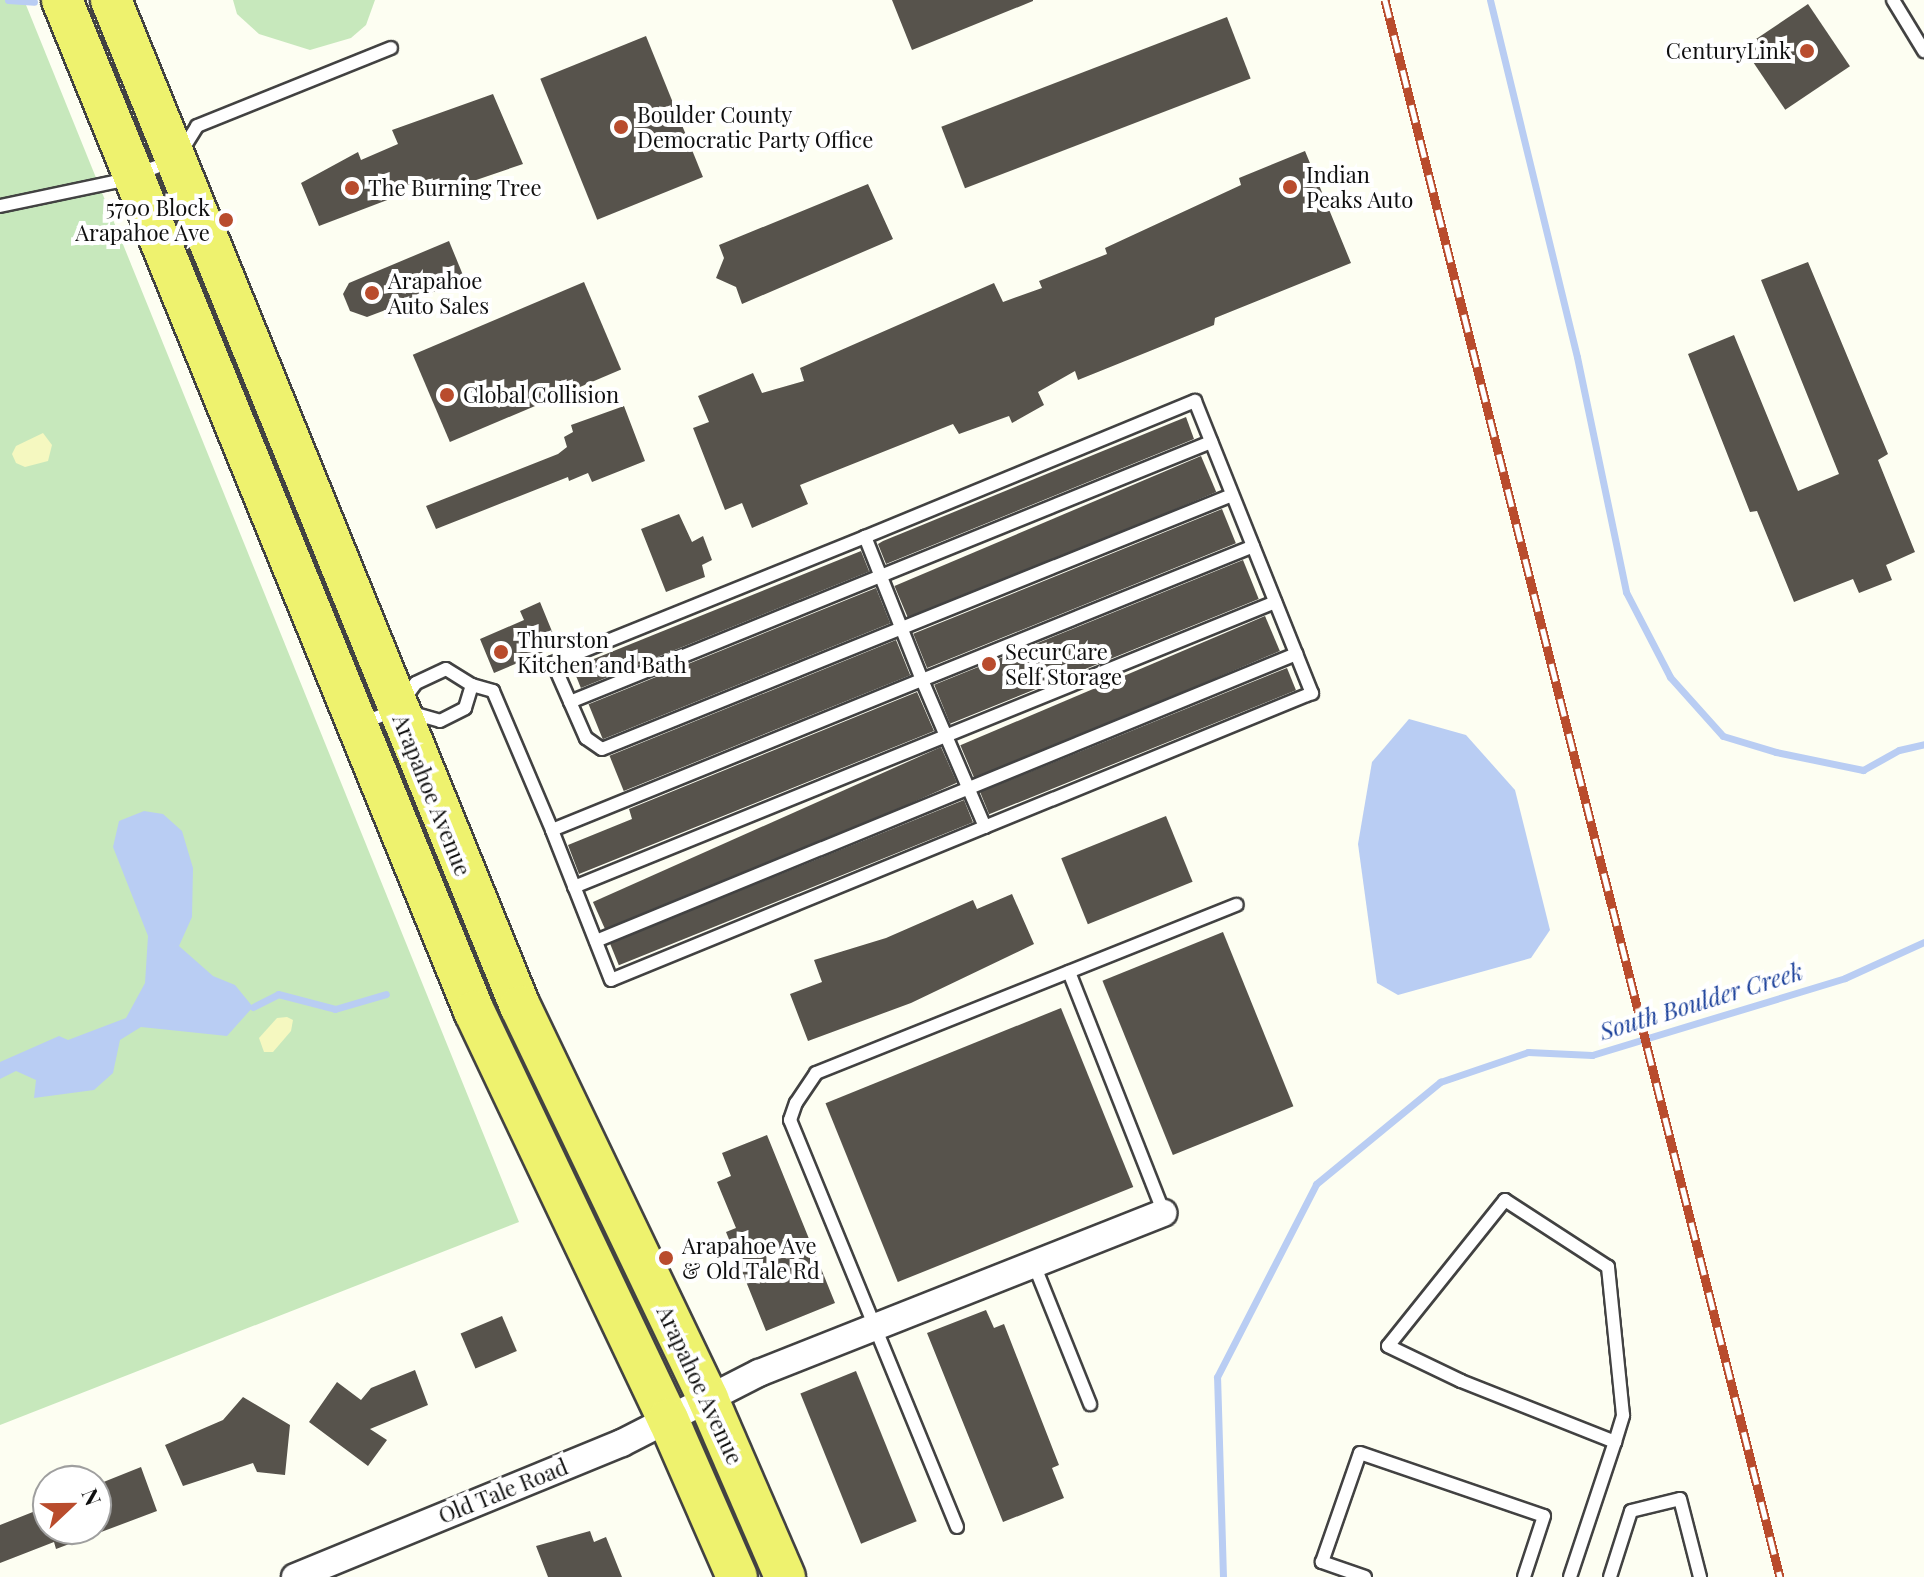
<!DOCTYPE html>
<html>
<head>
<meta charset="utf-8">
<style>
  body { margin:0 }
  #map { position:relative; width:1924px; height:1577px; overflow:hidden; background:#fdfef2; font-family:"Playfair Display",serif }
  div>[style] { position:absolute }
  .green>* { inset:0; background:#c7e8bc }
  .sand>* { inset:0; background:#f5f8c0 }
  .water>* { inset:0; background:#b9cdf3 }
  .stream>* { height:7px; margin:-3.5px; padding:0 3.5px; transform-origin:3.5px; border-radius:3.5px; background:#b9cdf3 }
  .building>* { inset:0; background:#57534c; transform-origin:0 0 }
  .roads { filter:drop-shadow(2px 0 #424242) drop-shadow(-2px 0 #424242) drop-shadow(0 2px #424242) drop-shadow(0 -2px #424242) }
  .service>* { height:12px; margin:-6px; padding:0 6px; transform-origin:6px; border-radius:6px; background:#fff }
  .minor>* { height:26px; margin:-13px; padding:0 13px; transform-origin:13px; border-radius:13px; background:#fff }
  .primary>* { height:40px; margin:-20px; padding:0 20px; transform-origin:20px; border-radius:20px; background:#eef26e }
  .rail>* { height:9px; margin-top:-4.5px; transform-origin:0; background:repeating-linear-gradient(90deg,#fff 0 18px,#b94c2d 0 36px); box-sizing:border-box; border-block:2px solid #b94c2d }
  .dots>* { width:22px; height:22px; translate:-50% -50%; box-sizing:border-box; border:4px solid #fff; border-radius:50% }
  span { translate:-50% -50%; white-space:nowrap; text-align:center; line-height:1.15; -webkit-text-stroke:8px #fff; paint-order:stroke }
  .poi-label { font-size:22px; color:#0f0f0f }
  .right { translate:-100% -50%; text-align:right }
  .left { translate:0 -50%; text-align:left }
  .street-label { font-size:22px; color:#0f0f0f }
  .water-label { font-size:24px; color:#1d429b; font-style:italic }
  .north { position:absolute; left:32px; top:1465px; width:80px; height:80px; box-sizing:border-box; background:#fff; border:2px solid #9f9f9f; border-radius:50%; rotate:68deg; font-size:22px; font-weight:700; line-height:32px; text-align:center; color:#0f0f0f }
  .north::after { content:''; display:block; margin:auto; width:28px; height:36px; background:#b94c2d; clip-path:polygon(50% 0,100% 100%,50% 72%,0 100%) }
</style>
</head>
<body>
<div id="map">
  <div class="green">
    <div style="clip-path:polygon(0 0,24px 0,519px 1222px,0 1425px)"></div>
    <div style="clip-path:polygon(233px 0,375px 0,366px 25px,351px 38px,310px 50px,259px 34px,237px 14px)"></div>
  </div>
  <div class="sand">
    <div style="clip-path:polygon(43px 433px,52px 445px,48px 461px,25px 467px,16px 463px,12px 454px,16px 446px)"></div>
    <div style="clip-path:polygon(287px 1017px,293px 1020px,291px 1031px,273px 1052px,264px 1052px,259px 1038px,277px 1018px)"></div>
  </div>
  <div class="water">
    <div style="clip-path:polygon(1409px 719px,1466px 735px,1515px 790px,1550px 930px,1531px 958px,1398px 995px,1377px 983px,1358px 844px,1372px 762px)"></div>
    <div style="clip-path:polygon(144px 811px,163px 814px,182px 831px,193px 868px,192px 917px,179px 946px,213px 976px,235px 985px,253px 1007px,227px 1036px,141px 1027px,120px 1040px,113px 1073px,94px 1090px,34px 1098px,36px 1080px,16px 1071px,0 1079px,0 1062px,59px 1036px,68px 1040px,126px 1018px,145px 983px,148px 936px,113px 847px,119px 821px)"></div>
  </div>
  <div class="stream">
    <div style="left:8px;top:0;width:26px;rotate:4deg"></div>
    <div style="left:1490px;top:0;width:367px;rotate:76.3deg"></div>
    <div style="left:1577px;top:357px;width:240px;rotate:78.2deg"></div>
    <div style="left:1626px;top:592px;width:96px;rotate:62.6deg"></div>
    <div style="left:1670px;top:677px;width:79px;rotate:48.1deg"></div>
    <div style="left:1723px;top:736px;width:55px;rotate:16.8deg"></div>
    <div style="left:1776px;top:752px;width:89px;rotate:11.7deg"></div>
    <div style="left:1863px;top:770px;width:41px;rotate:-29.1deg"></div>
    <div style="left:1899px;top:750px;width:26px;rotate:-13deg"></div>
    <div style="left:253px;top:1007px;width:28px;rotate:-27deg"></div>
    <div style="left:278px;top:994px;width:59px;rotate:14.7deg"></div>
    <div style="left:335px;top:1009px;width:53px;rotate:-16.4deg"></div>
    <div style="left:1223px;top:1577px;width:200px;rotate:-91.7deg"></div>
    <div style="left:1217px;top:1377px;width:217px;rotate:-62.8deg"></div>
    <div style="left:1316px;top:1184px;width:161px;rotate:-39.4deg"></div>
    <div style="left:1440px;top:1082px;width:93px;rotate:-18.8deg"></div>
    <div style="left:1528px;top:1052px;width:64px;rotate:2.7deg"></div>
    <div style="left:1592px;top:1055px;width:264px;rotate:-16.9deg"></div>
    <div style="left:1845px;top:978px;width:87px;rotate:-24.5deg"></div>
  </div>
  <div class="building">
    <div style="clip-path:polygon(892px 0,1033px 0,1033px 1px,912px 50px)"></div>
    <div style="left:1808px;top:4px;width:75px;height:78px;rotate:56deg"></div>
    <div style="left:1227px;top:17px;width:66px;height:306px;rotate:69deg"></div>
    <div style="left:646px;top:36px;width:152px;height:114px;rotate:68deg"></div>
    <div style="clip-path:polygon(493px 94px,523px 164px,441px 192px,430px 179px,400px 187px,403px 194px,319px 226px,301px 183px,358px 152px,361px 160px,398px 144px,392px 130px)"></div>
    <div style="clip-path:polygon(1305px 151px,1351px 263px,1215px 318px,1214px 325px,1145px 353px,1078px 380px,1075px 371px,1038px 392px,1044px 405px,1012px 423px,1009px 416px,959px 434px,953px 424px,800px 485px,808px 504px,752px 528px,742px 503px,725px 510px,693px 428px,709px 422px,698px 396px,753px 373px,762px 393px,804px 381px,800px 368px,994px 283px,1003px 302px,1042px 288px,1039px 281px,1107px 254px,1105px 248px,1241px 185px,1239px 178px)"></div>
    <div style="clip-path:polygon(868px 184px,893px 239px,742px 304px,736px 287px,716px 278px,724px 258px,719px 245px)"></div>
    <div style="clip-path:polygon(449px 241px,465px 280px,367px 317px,350px 311px,343px 294px,349px 283px)"></div>
    <div style="clip-path:polygon(1808px 262px,1888px 454px,1878px 460px,1915px 552px,1886px 565px,1892px 580px,1859px 593px,1853px 579px,1794px 602px,1757px 511px,1750px 512px,1688px 354px,1734px 335px,1798px 491px,1839px 474px,1761px 280px)"></div>
    <div style="left:584px;top:282px;width:95px;height:186px;rotate:67deg"></div>
    <div style="clip-path:polygon(624px 406px,645px 461px,592px 482px,588px 473px,569px 481px,568px 477px,436px 529px,426px 506px,558px 454px,567px 447px,564px 437px,573px 432px,571px 425px)"></div>
    <div style="clip-path:polygon(1186px 417px,1194px 439px,886px 564px,878px 544px,883px 541px)"></div>
    <div style="left:1201px;top:456px;width:39px;height:333px;rotate:67deg"></div>
    <div style="left:1222px;top:509px;width:37px;height:333px;rotate:68deg"></div>
    <div style="clip-path:polygon(679px 514px,692px 542px,703px 536px,712px 560px,702px 565px,705px 577px,666px 592px,641px 529px)"></div>
    <div style="left:861px;top:551px;width:22px;height:311px;rotate:68deg"></div>
    <div style="left:1243px;top:560px;width:42px;height:333px;rotate:68deg"></div>
    <div style="left:876px;top:588px;width:38px;height:310px;rotate:68deg"></div>
    <div style="clip-path:polygon(540px 602px,558px 646px,494px 673px,480px 639px,524px 620px,520px 611px)"></div>
    <div style="left:1265px;top:616px;width:38px;height:331px;rotate:67deg"></div>
    <div style="left:896px;top:640px;width:38px;height:309px;rotate:68deg"></div>
    <div style="left:1287px;top:668px;width:24px;height:331px;rotate:68deg"></div>
    <div style="clip-path:polygon(917px 692px,934px 731px,579px 874px,568px 845px,632px 819px,629px 809px)"></div>
    <div style="left:941px;top:747px;width:39px;height:381px;rotate:66deg"></div>
    <div style="left:964px;top:800px;width:24px;height:382px;rotate:68deg"></div>
    <div style="left:1166px;top:816px;width:71px;height:113px;rotate:68deg"></div>
    <div style="clip-path:polygon(1012px 894px,1034px 944px,911px 1003px,808px 1041px,790px 994px,822px 982px,814px 960px,886px 938px,973px 900px,977px 909px)"></div>
    <div style="left:1223px;top:932px;width:188px;height:130px;rotate:68deg"></div>
    <div style="left:1061px;top:1008px;width:193px;height:254px;rotate:68deg"></div>
    <div style="clip-path:polygon(767px 1135px,835px 1303px,766px 1331px,726px 1232px,736px 1228px,717px 1182px,731px 1176px,722px 1153px)"></div>
    <div style="clip-path:polygon(986px 1310px,994px 1328px,1004px 1324px,1059px 1465px,1052px 1468px,1064px 1498px,1003px 1522px,927px 1333px)"></div>
    <div style="left:502px;top:1316px;width:38px;height:45px;rotate:67deg"></div>
    <div style="clip-path:polygon(415px 1370px,428px 1405px,370px 1429px,387px 1440px,368px 1466px,309px 1422px,337px 1382px,361px 1400px,371px 1388px)"></div>
    <div style="left:856px;top:1371px;width:162px;height:60px;rotate:68deg"></div>
    <div style="clip-path:polygon(243px 1397px,290px 1425px,285px 1475px,257px 1472px,253px 1463px,183px 1486px,165px 1445px,223px 1420px)"></div>
    <div style="clip-path:polygon(141px 1467px,157px 1511px,56px 1549px,54px 1542px,0 1563px,0 1525px,48px 1506px,48px 1529px,96px 1529px,96px 1485px)"></div>
    <div style="clip-path:polygon(590px 1531px,594px 1542px,606px 1537px,622px 1577px,548px 1577px,536px 1546px)"></div>
  </div>
  <div class="roads">
    <div class="service">
      <div style="left:1893px;top:0;width:60px;rotate:58.7deg"></div>
      <div style="left:0;top:206px;width:116px;rotate:-11.9deg"></div>
      <div style="left:114px;top:182px;width:66px;rotate:-19.5deg"></div>
      <div style="left:176px;top:160px;width:40px;rotate:-58deg"></div>
      <div style="left:197px;top:126px;width:209px;rotate:-21.9deg"></div>
      <div style="left:865px;top:537px;width:336px;rotate:158deg"></div>
      <div style="left:553px;top:663px;width:82px;rotate:66.3deg"></div>
      <div style="left:586px;top:738px;width:19px;rotate:35deg"></div>
      <div style="left:602px;top:749px;width:679px;rotate:-21.96deg"></div>
      <div style="left:570px;top:702px;width:692px;rotate:-22.08deg"></div>
      <div style="left:409px;top:712px;width:32px;rotate:16deg"></div>
      <div style="left:440px;top:721px;width:28px;rotate:-27deg"></div>
      <div style="left:465px;top:708px;width:24px;rotate:-73deg"></div>
      <div style="left:363px;top:723px;width:37px;rotate:-22deg"></div>
      <div style="left:397px;top:709px;width:32px;rotate:-54deg"></div>
      <div style="left:416px;top:683px;width:33px;rotate:-25deg"></div>
      <div style="left:446px;top:669px;width:31px;rotate:32deg"></div>
      <div style="left:472px;top:685px;width:22px;rotate:16deg"></div>
      <div style="left:493px;top:691px;width:151px;rotate:67deg"></div>
      <div style="left:552px;top:830px;width:399px;rotate:-22.1deg"></div>
      <div style="left:922px;top:680px;width:154px;rotate:-111.7deg"></div>
      <div style="left:865px;top:537px;width:357px;rotate:-22.4deg"></div>
      <div style="left:1195px;top:401px;width:315px;rotate:68.2deg"></div>
      <div style="left:1312px;top:693px;width:757px;rotate:157.74deg"></div>
      <div style="left:611px;top:980px;width:161px;rotate:-111.5deg"></div>
      <div style="left:985px;top:827px;width:160px;rotate:-113.2deg"></div>
      <div style="left:922px;top:680px;width:357px;rotate:-22deg"></div>
      <div style="left:574px;top:887px;width:757px;rotate:-22.12deg"></div>
      <div style="left:596px;top:941px;width:757px;rotate:-22.29deg"></div>
      <div style="left:1069px;top:972px;width:259px;rotate:68.5deg"></div>
      <div style="left:1035px;top:1267px;width:148px;rotate:68.1deg"></div>
      <div style="left:957px;top:1527px;width:440px;rotate:-112.3deg"></div>
      <div style="left:790px;top:1120px;width:18px;rotate:-71deg"></div>
      <div style="left:796px;top:1103px;width:36px;rotate:-56deg"></div>
      <div style="left:816px;top:1073px;width:453px;rotate:-21.8deg"></div>
      <div style="left:1365px;top:1577px;width:46px;rotate:-160.8deg"></div>
      <div style="left:1322px;top:1562px;width:115px;rotate:-70.8deg"></div>
      <div style="left:1360px;top:1453px;width:194px;rotate:18.9deg"></div>
      <div style="left:1544px;top:1516px;width:64px;rotate:108.2deg"></div>
      <div style="left:1570px;top:1577px;width:142px;rotate:-71.6deg"></div>
      <div style="left:1615px;top:1442px;width:28px;rotate:-73deg"></div>
      <div style="left:1623px;top:1415px;width:149px;rotate:-95.8deg"></div>
      <div style="left:1608px;top:1267px;width:123px;rotate:-147deg"></div>
      <div style="left:1505px;top:1200px;width:187px;rotate:128.7deg"></div>
      <div style="left:1388px;top:1346px;width:81px;rotate:25.6deg"></div>
      <div style="left:1461px;top:1381px;width:166px;rotate:21.6deg"></div>
      <div style="left:1610px;top:1577px;width:69px;rotate:-72.3deg"></div>
      <div style="left:1631px;top:1511px;width:50px;rotate:-13.8deg"></div>
      <div style="left:1680px;top:1499px;width:81px;rotate:75.6deg"></div>
    </div>
    <div class="minor">
      <div style="left:295px;top:1577px;width:353px;rotate:-22.3deg"></div>
      <div style="left:622px;top:1443px;width:154px;rotate:-27.1deg"></div>
      <div style="left:759px;top:1373px;width:435px;rotate:-21.6deg"></div>
    </div>
    <div class="primary">
      <div style="left:62px;top:0;width:1092px;rotate:67.83deg"></div>
      <div style="left:474px;top:1011px;width:452px;rotate:64.6deg"></div>
      <div style="left:668px;top:1419px;width:172px;rotate:66.4deg"></div>
      <div style="left:111px;top:0;width:1086px;rotate:67.88deg"></div>
      <div style="left:520px;top:1006px;width:436px;rotate:64.4deg"></div>
      <div style="left:708px;top:1399px;width:194px;rotate:66.6deg"></div>
    </div>
  </div>
  <div class="rail">
    <div style="left:1385px;top:0;width:1626px;rotate:75.94deg"></div>
  </div>
  <div class="dots">
    <div style="left:1807px;top:51px;background:#b94c2d"></div>
    <div style="left:621px;top:127px;background:#b94c2d"></div>
    <div style="left:1290px;top:187px;background:#b94c2d"></div>
    <div style="left:352px;top:188px;background:#b94c2d"></div>
    <div style="left:226px;top:220px;background:#b94c2d"></div>
    <div style="left:372px;top:293px;background:#b94c2d"></div>
    <div style="left:447px;top:395px;background:#b94c2d"></div>
    <div style="left:501px;top:652px;background:#b94c2d"></div>
    <div style="left:989px;top:664px;background:#b94c2d"></div>
    <div style="left:666px;top:1258px;background:#b94c2d"></div>
  </div>
  <div class="poi-label">
    <span class="right" style="left:1791px;top:51px">CenturyLink</span>
    <span class="left" style="left:637px;top:127px">Boulder County<br>Democratic Party Office</span>
    <span class="left" style="left:1306px;top:187px">Indian<br>Peaks Auto</span>
    <span class="left" style="left:368px;top:188px">The Burning Tree</span>
    <span class="right" style="left:210px;top:220px">5700 Block<br>Arapahoe Ave</span>
    <span class="left" style="left:388px;top:293px">Arapahoe<br>Auto Sales</span>
    <span class="left" style="left:463px;top:395px">Global Collision</span>
    <span class="left" style="left:517px;top:652px">Thurston<br>Kitchen and Bath</span>
    <span class="left" style="left:1005px;top:664px">SecurCare<br>Self Storage</span>
    <span class="left" style="left:682px;top:1258px">Arapahoe Ave<br>&amp; Old Tale Rd</span>
  </div>
  <div class="street-label">
    <span style="left:432px;top:795px;rotate:68deg">Arapahoe Avenue</span>
    <span style="left:700px;top:1385px;rotate:65deg">Arapahoe Avenue</span>
    <span style="left:503px;top:1491px;rotate:-22deg">Old Tale Road</span>
  </div>
  <div class="water-label">
    <span style="left:1701px;top:1001px;rotate:-17deg">South Boulder Creek</span>
  </div>
  <div class="north">N</div>
</div>
</body>
</html>
